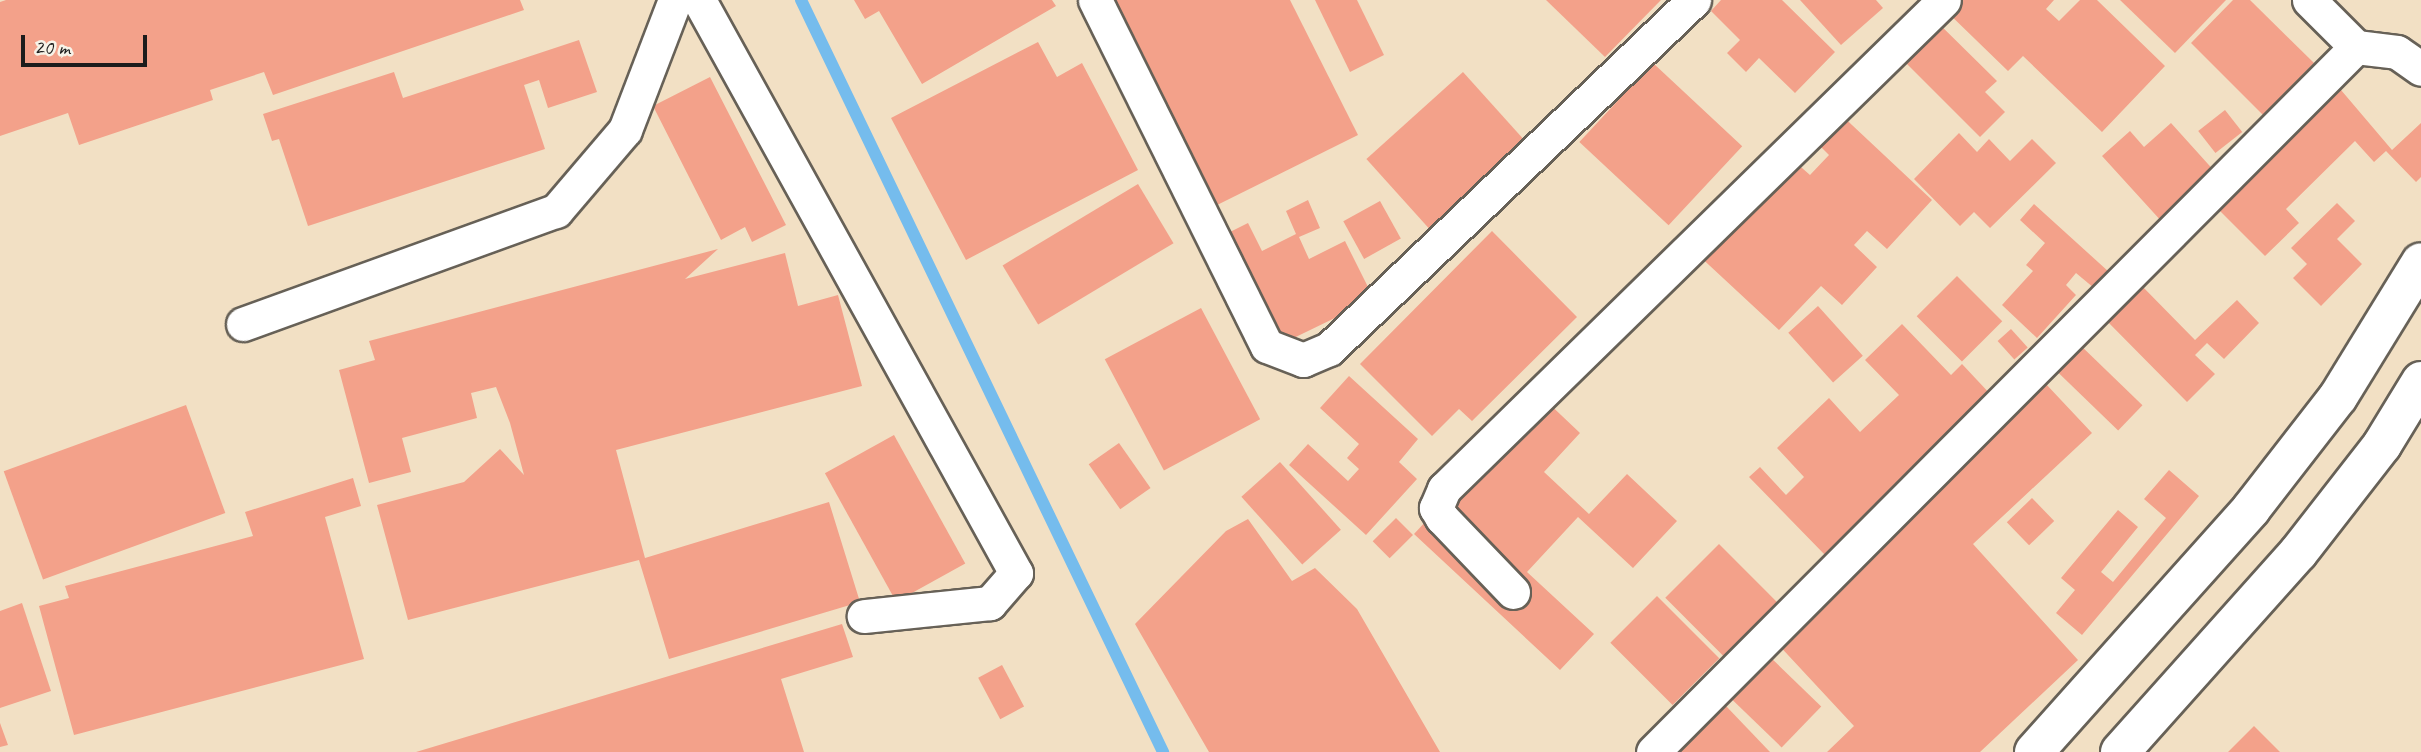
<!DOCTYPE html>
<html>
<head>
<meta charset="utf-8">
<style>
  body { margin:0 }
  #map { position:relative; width:2421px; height:752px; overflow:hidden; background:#f2e0c4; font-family:Caveat,sans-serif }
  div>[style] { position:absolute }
  .stream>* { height:12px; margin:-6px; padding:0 6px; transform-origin:6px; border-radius:6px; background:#75bced }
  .building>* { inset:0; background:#f3a18a; transform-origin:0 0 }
  .roads { filter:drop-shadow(2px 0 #676157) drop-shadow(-2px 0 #676157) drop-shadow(0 2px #676157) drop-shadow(0 -2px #676157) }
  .street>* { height:33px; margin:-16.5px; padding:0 16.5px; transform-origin:16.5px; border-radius:16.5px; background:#fff }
  .highway>* { height:38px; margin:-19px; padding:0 19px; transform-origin:19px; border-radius:19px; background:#fff }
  span { translate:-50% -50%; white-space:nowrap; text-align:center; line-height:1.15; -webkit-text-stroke:7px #f7f3e8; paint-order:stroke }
  .scale { position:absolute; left:21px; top:35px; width:126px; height:32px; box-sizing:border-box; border:4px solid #1c1c1c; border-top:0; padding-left:9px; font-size:21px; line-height:24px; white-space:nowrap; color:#1c1c1c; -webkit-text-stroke:5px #f7f3e8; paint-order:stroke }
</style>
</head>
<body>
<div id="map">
  <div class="stream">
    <div style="left:801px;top:0;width:835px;rotate:64.29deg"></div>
  </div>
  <div class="building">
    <div style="clip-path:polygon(520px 0,524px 10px,273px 95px,264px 72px,210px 90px,213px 100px,79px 145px,68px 113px,0 136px,0 2px,6px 0)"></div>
    <div style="clip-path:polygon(854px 0,1052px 0,1056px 6px,922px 84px,879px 11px,865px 19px)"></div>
    <div style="clip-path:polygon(1099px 0,1290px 0,1358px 135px,1205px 211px)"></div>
    <div style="clip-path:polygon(1315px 0,1357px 0,1384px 55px,1350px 72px)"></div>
    <div style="clip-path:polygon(1546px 0,1661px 0,1605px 57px)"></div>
    <div style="clip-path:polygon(1721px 0,1782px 0,1835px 52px,1795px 93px,1759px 58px,1746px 72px,1727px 53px,1740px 40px,1711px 11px)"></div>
    <div style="clip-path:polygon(1800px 0,1876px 0,1883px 8px,1841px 45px)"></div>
    <div style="clip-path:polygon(1950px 0,2054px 0,2046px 9px,2059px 21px,2080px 0,2097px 0,2165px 66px,2102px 132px,2023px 56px,2008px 71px,1943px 8px)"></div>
    <div style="clip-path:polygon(2120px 0,2226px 0,2175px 53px)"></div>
    <div style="clip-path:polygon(2233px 0,2250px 0,2314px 63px,2263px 115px,2191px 43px)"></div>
    <div style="clip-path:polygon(1928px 13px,1997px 81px,1985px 92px,2005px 112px,1980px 137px,1892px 49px)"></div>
    <div style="clip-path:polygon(579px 40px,597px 92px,548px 108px,539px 80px,524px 85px,545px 149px,308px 226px,279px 139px,272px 141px,263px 114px,394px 72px,403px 98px)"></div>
    <div style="clip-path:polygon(1038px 42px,1057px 77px,1082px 63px,1138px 170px,966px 260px,891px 118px)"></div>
    <div style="left:1653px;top:63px;width:122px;height:108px;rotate:43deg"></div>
    <div style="left:1463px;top:72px;width:103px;height:130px;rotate:48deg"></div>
    <div style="clip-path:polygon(710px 77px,786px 225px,752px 242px,745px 227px,721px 240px,653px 106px)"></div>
    <div style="clip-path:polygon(2341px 90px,2392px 150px,2421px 123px,2421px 177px,2416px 182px,2386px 151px,2374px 162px,2355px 141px,2286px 209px,2299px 223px,2265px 256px,2219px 210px)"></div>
    <div style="clip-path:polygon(1836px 110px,1932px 200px,1887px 249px,1867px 231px,1854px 245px,1877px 267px,1842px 305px,1821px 286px,1779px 330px,1695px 252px,1786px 154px,1810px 175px,1829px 155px,1811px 137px)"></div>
    <div style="left:2225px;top:110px;width:28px;height:34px;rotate:52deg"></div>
    <div style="clip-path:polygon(2171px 123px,2217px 174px,2163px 223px,2102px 156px,2130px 131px,2144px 147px)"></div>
    <div style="clip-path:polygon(1959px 133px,1977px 152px,1989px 139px,2010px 161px,2032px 139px,2056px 163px,1990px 228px,1974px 212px,1960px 226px,1914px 179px)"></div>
    <div style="left:1138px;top:184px;width:69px;height:158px;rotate:59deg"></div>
    <div style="clip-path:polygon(1308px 200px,1320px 228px,1299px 237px,1309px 259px,1345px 241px,1374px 299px,1271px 349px,1216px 239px,1248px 223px,1262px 251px,1296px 234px,1286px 211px)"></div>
    <div style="left:1380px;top:201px;width:43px;height:42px;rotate:61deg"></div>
    <div style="clip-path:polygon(2337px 203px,2355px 221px,2337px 239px,2362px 264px,2321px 306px,2293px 278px,2307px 264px,2291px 248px)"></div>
    <div style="clip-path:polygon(2034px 204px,2109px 272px,2094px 288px,2076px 273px,2066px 285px,2076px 295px,2037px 338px,2002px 305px,2033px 271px,2026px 265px,2045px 243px,2020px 220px)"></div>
    <div style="clip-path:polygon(1492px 231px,1577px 317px,1472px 421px,1459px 409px,1432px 436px,1360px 364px)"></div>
    <div style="clip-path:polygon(718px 249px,685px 279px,785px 253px,798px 306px,838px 295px,862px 386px,616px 450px,645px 558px,829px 502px,860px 602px,669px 659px,639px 560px,408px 620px,377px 505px,464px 482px,500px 449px,524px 475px,510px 423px,496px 387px,471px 393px,477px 418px,402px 438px,411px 472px,369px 483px,339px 370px,375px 360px,369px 341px)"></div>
    <div style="left:1957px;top:276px;width:64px;height:57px;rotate:45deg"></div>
    <div style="clip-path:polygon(2139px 283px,2195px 340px,2237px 300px,2259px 323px,2224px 359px,2207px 343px,2195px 355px,2215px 374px,2187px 402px,2104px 318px)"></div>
    <div style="left:1818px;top:306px;width:67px;height:40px;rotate:48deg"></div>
    <div style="left:1201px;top:308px;width:126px;height:109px;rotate:62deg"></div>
    <div style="clip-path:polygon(1902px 324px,1951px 375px,1962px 364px,1992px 396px,1825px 555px,1749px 477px,1760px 467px,1786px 495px,1804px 477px,1777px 448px,1829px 398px,1860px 432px,1899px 395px,1865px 360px)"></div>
    <div style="left:2011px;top:329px;width:25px;height:18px;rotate:48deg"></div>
    <div style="left:2077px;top:342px;width:91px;height:35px;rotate:44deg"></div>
    <div style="clip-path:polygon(1349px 376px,1418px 439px,1399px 462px,1417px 479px,1366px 535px,1289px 465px,1308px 444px,1348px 481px,1359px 469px,1347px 458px,1359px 444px,1320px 408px)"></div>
    <div style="clip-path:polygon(2045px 383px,2092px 433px,1973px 544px,2078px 660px,1980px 752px,1827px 752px,1854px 726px,1773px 639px)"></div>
    <div style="clip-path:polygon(1542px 397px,1580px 433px,1544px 472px,1589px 514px,1627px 474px,1677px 521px,1633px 568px,1578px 517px,1527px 572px,1594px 634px,1560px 670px,1414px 534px)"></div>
    <div style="left:186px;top:405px;width:115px;height:194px;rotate:70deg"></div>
    <div style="left:894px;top:435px;width:147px;height:79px;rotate:61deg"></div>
    <div style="left:1119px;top:443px;width:55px;height:37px;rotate:55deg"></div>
    <div style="left:1280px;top:462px;width:91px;height:52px;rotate:48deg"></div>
    <div style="clip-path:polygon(2169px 470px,2199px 496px,2082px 635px,2056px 613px,2075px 590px,2061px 578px,2118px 510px,2138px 527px,2101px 572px,2113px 582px,2166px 518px,2144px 499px)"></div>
    <div style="clip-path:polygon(353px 478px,361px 506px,325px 517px,364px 659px,74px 735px,39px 606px,69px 598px,65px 586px,253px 536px,245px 512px)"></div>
    <div style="left:2032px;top:498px;width:32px;height:35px;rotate:46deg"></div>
    <div style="left:1396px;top:518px;width:24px;height:33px;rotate:45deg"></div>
    <div style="clip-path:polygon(1248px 519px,1292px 581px,1315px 568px,1357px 609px,1440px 752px,1209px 752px,1135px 624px,1226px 531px)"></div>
    <div style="left:1719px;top:544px;width:84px;height:76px;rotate:45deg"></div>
    <div style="left:1657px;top:596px;width:88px;height:66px;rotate:45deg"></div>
    <div style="clip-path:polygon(22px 603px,51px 691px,0 708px,0 611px)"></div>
    <div style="clip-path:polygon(842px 624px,853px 657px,781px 679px,804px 752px,416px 752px)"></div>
    <div style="left:1768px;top:655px;width:74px;height:57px;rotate:44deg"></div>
    <div style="left:1002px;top:665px;width:47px;height:27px;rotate:62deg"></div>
    <div style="clip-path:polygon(1726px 706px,1770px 752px,1677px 752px)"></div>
    <div style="clip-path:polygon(0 723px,8px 745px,0 747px)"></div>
    <div style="clip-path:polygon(2254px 726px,2280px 752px,2228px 752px)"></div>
  </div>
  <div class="roads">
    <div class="street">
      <div style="left:699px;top:0;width:655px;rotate:61.05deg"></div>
      <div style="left:1016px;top:573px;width:40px;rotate:131deg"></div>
      <div style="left:990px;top:603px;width:127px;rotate:174.1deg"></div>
      <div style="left:1095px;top:0;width:386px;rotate:63.6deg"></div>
      <div style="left:1267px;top:346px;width:39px;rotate:21deg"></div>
      <div style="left:1303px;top:360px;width:28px;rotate:-23deg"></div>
      <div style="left:1329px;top:349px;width:505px;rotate:-43.72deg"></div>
      <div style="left:2309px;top:0;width:66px;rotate:45deg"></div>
      <div style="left:2356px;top:47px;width:41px;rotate:7deg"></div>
      <div style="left:2397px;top:52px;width:29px;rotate:35deg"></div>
      <div style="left:243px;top:324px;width:333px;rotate:-19.9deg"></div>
      <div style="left:556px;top:211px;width:106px;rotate:-49.6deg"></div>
      <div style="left:625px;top:130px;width:139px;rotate:-69deg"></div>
      <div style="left:1513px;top:592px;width:103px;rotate:-133.8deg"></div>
      <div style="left:1442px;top:518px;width:12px;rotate:-121deg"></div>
      <div style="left:1436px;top:508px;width:21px;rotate:-67deg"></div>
      <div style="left:1444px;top:489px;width:699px;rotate:-44.36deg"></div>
      <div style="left:1653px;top:752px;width:996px;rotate:-45.08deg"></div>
    </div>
    <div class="highway">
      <div style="left:2034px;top:752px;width:326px;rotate:-48.2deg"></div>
      <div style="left:2251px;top:509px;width:142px;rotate:-52.2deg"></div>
      <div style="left:2338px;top:397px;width:158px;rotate:-58.4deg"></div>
      <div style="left:2120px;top:752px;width:267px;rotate:-48.2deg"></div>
      <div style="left:2298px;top:553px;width:137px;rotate:-52.1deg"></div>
      <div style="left:2382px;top:445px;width:75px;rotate:-58.6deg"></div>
    </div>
  </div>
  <div class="scale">20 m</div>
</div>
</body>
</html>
